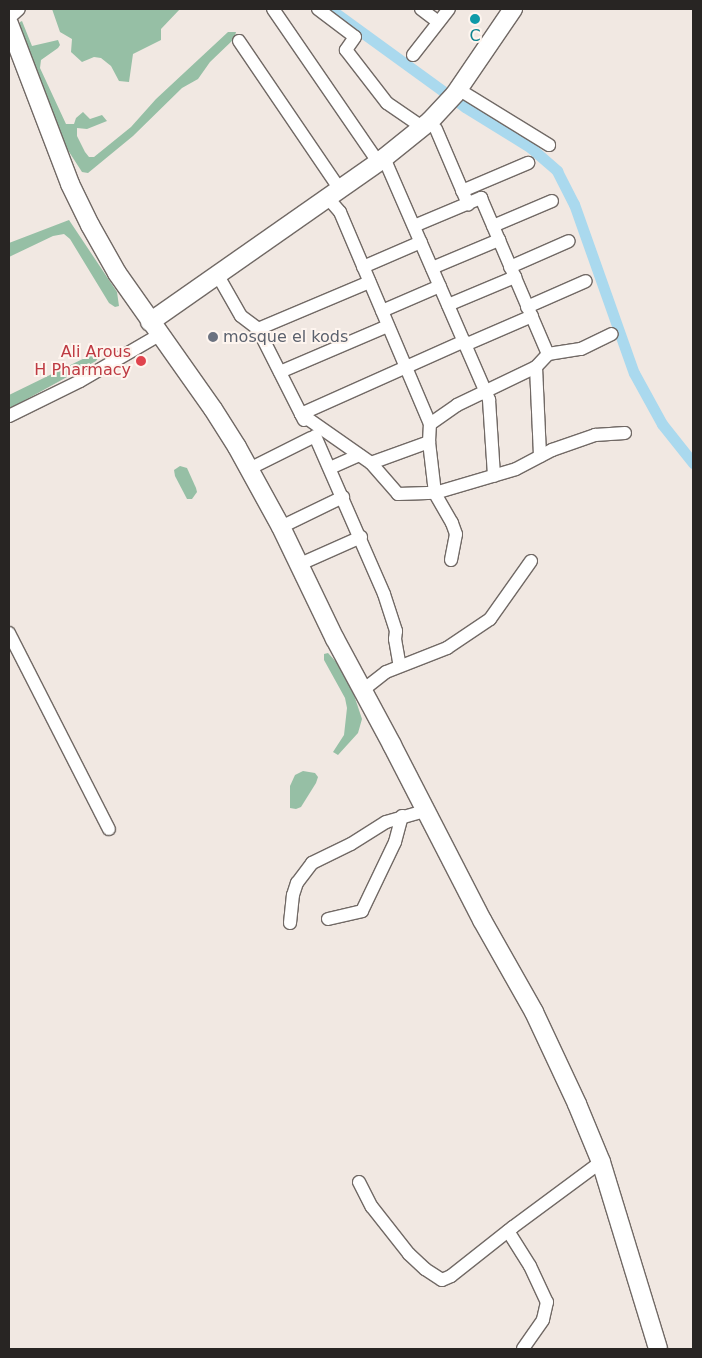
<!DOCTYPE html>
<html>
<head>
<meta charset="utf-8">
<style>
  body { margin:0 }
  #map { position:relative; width:702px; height:1358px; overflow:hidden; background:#f1e8e2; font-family:"DejaVu Sans",sans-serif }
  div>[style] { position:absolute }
  .forest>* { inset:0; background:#96bfa5 }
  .canal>* { height:11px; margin:-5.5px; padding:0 5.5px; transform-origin:5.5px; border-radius:5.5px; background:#aad9ee }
  .roads { filter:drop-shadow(1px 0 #716965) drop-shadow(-1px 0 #716965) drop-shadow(0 1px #716965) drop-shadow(0 -1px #716965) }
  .street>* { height:12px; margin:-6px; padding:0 6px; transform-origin:6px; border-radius:6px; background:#fff }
  .secondary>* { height:18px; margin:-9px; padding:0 9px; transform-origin:9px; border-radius:9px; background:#fff }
  .dots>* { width:14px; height:14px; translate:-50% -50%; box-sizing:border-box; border:2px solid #fef5ef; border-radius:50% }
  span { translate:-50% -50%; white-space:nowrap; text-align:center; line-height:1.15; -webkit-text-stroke:4px #fef5ef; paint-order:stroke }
  .culture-label { font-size:16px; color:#0d838f }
  .worship-label { font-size:16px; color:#5b616d }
  .left { translate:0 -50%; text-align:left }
  .health-label { font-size:16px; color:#be3a42 }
  .right { translate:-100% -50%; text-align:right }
  .frame { position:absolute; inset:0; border:10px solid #282523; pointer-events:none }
</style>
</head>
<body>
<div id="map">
  <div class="forest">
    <div style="clip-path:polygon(52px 9px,180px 9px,161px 29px,161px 40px,133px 54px,129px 82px,119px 81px,111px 66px,101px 58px,94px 57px,82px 62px,71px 52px,72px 39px,60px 32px)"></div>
    <div style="clip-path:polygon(22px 21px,32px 46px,58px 40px,60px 45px,58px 48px,41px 60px,40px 68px,66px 124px,74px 124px,76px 118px,83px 112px,90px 119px,102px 115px,107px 121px,87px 129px,77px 128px,77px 136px,85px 152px,89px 157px,94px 157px,131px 127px,156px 99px,228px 32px,236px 32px,234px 39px,210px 62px,198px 79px,182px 88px,133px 136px,88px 173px,82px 172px,64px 144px,20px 30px,20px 22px)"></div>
    <div style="clip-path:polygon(69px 220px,117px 292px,119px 306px,115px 307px,109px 303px,70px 239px,64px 234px,53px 236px,9px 257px,9px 243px)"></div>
    <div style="clip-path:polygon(95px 353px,99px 357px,96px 361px,9px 409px,9px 395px)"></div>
    <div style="clip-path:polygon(180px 466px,187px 468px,196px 488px,197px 492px,192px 499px,187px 499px,175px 476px,174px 470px)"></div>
    <div style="clip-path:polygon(328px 653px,338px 664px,354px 695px,362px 719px,358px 733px,338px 755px,333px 752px,344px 735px,347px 708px,345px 698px,324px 660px,324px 654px)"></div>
    <div style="clip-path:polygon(303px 771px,315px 773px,318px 777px,316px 783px,301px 807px,296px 809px,290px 808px,290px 786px,295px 775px)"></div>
  </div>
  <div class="canal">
    <div style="left:330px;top:9px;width:167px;rotate:36deg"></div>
    <div style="left:465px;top:107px;width:78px;rotate:31.8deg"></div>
    <div style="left:531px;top:148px;width:35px;rotate:41deg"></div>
    <div style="left:557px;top:171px;width:37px;rotate:63deg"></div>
    <div style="left:574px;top:204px;width:179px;rotate:70.5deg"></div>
    <div style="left:634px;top:373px;width:58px;rotate:61.2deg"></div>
    <div style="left:662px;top:424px;width:50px;rotate:51.5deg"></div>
  </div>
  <div class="roads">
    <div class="street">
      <div style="left:273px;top:9px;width:186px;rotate:55.5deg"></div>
      <div style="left:318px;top:9px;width:46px;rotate:37.1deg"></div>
      <div style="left:355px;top:37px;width:16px;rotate:125deg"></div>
      <div style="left:346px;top:50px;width:67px;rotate:52.3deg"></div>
      <div style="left:387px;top:103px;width:42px;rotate:34.4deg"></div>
      <div style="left:421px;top:9px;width:21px;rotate:37deg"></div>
      <div style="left:9px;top:18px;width:13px;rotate:-42deg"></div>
      <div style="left:239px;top:41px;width:178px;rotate:55.8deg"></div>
      <div style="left:413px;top:55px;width:58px;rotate:-52deg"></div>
      <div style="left:458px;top:89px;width:107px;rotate:31.6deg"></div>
      <div style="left:436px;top:129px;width:82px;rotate:66.9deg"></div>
      <div style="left:384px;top:158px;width:264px;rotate:66.5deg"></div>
      <div style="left:489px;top:400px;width:76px;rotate:86.2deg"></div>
      <div style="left:462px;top:191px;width:72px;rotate:-23deg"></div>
      <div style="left:327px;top:197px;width:20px;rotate:49deg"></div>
      <div style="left:340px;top:212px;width:230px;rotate:67deg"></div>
      <div style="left:414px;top:226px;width:73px;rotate:-22.7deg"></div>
      <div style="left:481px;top:198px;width:170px;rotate:66.8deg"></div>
      <div style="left:493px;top:226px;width:64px;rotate:-23deg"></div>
      <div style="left:363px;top:267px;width:63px;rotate:-23.3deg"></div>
      <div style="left:510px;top:267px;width:64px;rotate:-23.8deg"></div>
      <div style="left:432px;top:268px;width:73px;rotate:-22.7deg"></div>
      <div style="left:217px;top:274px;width:48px;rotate:60.3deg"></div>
      <div style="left:241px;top:316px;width:21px;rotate:37deg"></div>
      <div style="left:258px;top:329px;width:95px;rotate:63.2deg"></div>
      <div style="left:301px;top:414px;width:85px;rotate:35deg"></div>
      <div style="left:371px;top:463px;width:41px;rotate:48.9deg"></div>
      <div style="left:398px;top:494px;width:37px;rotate:-2deg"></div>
      <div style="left:435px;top:493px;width:84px;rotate:-16.5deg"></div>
      <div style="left:516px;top:469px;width:41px;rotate:-27.8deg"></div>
      <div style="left:552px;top:450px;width:46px;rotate:-19.2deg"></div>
      <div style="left:595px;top:435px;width:30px;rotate:-4deg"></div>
      <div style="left:448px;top:305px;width:73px;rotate:-22.7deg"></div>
      <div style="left:527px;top:307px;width:64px;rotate:-23.8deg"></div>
      <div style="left:382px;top:311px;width:63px;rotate:-23.3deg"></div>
      <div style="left:258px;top:329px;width:121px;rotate:-22.9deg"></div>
      <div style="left:465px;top:345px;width:73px;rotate:-23.4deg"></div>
      <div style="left:536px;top:367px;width:89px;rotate:87.4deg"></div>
      <div style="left:280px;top:372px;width:117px;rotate:-23.1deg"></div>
      <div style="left:9px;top:416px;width:79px;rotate:-26.2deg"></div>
      <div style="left:80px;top:381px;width:91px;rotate:-30.2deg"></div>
      <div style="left:304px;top:420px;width:7px;rotate:-117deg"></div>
      <div style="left:301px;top:414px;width:179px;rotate:-24.1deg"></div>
      <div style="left:315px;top:436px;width:172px;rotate:66.4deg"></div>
      <div style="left:384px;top:594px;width:39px;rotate:72deg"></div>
      <div style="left:396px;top:631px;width:8px;rotate:97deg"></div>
      <div style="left:395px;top:639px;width:27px;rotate:80deg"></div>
      <div style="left:371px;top:463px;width:62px;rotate:-19.9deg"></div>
      <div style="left:330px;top:468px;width:32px;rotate:-24deg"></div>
      <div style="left:249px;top:469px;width:69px;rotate:-26.6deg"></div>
      <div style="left:281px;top:527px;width:69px;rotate:-25.8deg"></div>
      <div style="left:451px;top:560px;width:26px;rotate:-79deg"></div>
      <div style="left:456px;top:534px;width:12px;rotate:-110deg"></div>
      <div style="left:452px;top:523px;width:34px;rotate:-120deg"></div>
      <div style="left:435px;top:493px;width:51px;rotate:-96.7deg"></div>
      <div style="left:429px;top:442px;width:18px;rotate:-87deg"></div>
      <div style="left:430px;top:424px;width:33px;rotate:-35deg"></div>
      <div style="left:457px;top:405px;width:88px;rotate:-25.7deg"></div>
      <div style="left:536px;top:367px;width:18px;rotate:-47deg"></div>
      <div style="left:548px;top:354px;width:33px;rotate:-9deg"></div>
      <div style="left:581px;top:349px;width:34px;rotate:-26deg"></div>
      <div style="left:298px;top:565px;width:69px;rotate:-24deg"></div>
      <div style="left:9px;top:633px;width:220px;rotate:63deg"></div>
      <div style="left:363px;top:690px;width:29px;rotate:-38deg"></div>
      <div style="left:386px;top:672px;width:66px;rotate:-21.5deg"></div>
      <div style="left:447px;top:648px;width:52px;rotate:-34deg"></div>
      <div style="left:490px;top:619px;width:71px;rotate:-54.7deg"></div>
      <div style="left:328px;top:919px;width:35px;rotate:-13deg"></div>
      <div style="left:362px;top:911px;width:76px;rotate:-64.4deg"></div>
      <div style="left:395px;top:842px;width:27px;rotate:-75deg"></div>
      <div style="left:290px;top:923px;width:28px;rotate:-84deg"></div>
      <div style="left:293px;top:895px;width:13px;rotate:-72deg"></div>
      <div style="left:297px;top:883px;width:25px;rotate:-53deg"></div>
      <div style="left:312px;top:863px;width:43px;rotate:-26deg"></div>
      <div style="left:351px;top:844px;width:41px;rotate:-32.2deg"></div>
      <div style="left:386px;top:822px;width:41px;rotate:-15.8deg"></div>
      <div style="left:359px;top:1182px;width:28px;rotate:63deg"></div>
      <div style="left:372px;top:1207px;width:60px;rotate:51.8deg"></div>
      <div style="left:409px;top:1254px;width:22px;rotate:43deg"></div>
      <div style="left:425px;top:1269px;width:20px;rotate:33deg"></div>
      <div style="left:442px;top:1280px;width:10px;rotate:-24deg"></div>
      <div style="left:451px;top:1276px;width:79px;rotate:-38.3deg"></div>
      <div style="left:513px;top:1227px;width:109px;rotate:-36.5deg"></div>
      <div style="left:508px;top:1231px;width:41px;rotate:57.8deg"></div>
      <div style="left:530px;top:1266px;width:40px;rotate:65deg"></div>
      <div style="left:547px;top:1302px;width:18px;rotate:103deg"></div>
      <div style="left:543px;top:1320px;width:35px;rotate:125deg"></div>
    </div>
    <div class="secondary">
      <div style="left:9px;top:24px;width:171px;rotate:69.1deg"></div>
      <div style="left:70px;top:184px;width:46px;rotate:64deg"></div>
      <div style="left:90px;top:225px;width:55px;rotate:60.6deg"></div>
      <div style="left:117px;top:273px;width:166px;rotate:54.8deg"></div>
      <div style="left:213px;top:409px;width:45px;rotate:57.7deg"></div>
      <div style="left:237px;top:447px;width:91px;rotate:61.2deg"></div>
      <div style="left:281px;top:527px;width:124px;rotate:64.3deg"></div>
      <div style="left:335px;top:639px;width:120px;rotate:61.7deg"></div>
      <div style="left:392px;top:745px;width:197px;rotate:62.8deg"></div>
      <div style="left:482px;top:920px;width:106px;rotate:60.5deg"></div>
      <div style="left:534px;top:1012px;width:102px;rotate:64.9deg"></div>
      <div style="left:577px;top:1104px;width:63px;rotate:67.5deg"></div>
      <div style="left:601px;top:1162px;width:195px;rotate:73deg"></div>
      <div style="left:150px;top:322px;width:286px;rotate:-35deg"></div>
      <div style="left:384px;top:158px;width:59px;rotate:-38.8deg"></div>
      <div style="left:430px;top:121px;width:37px;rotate:-47deg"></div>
      <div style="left:455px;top:94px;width:103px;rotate:-55.7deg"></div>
    </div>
  </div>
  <div class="dots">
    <div style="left:475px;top:19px;background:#0f9aa8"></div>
    <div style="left:213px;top:337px;background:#6b7280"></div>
    <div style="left:141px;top:361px;background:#e0444e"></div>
  </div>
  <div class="culture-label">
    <span style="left:475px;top:36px">C</span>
  </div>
  <div class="worship-label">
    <span class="left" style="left:223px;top:337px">mosque el kods</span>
  </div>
  <div class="health-label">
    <span class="right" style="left:131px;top:361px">Ali Arous<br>H Pharmacy</span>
  </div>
  <div class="frame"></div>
</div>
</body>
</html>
